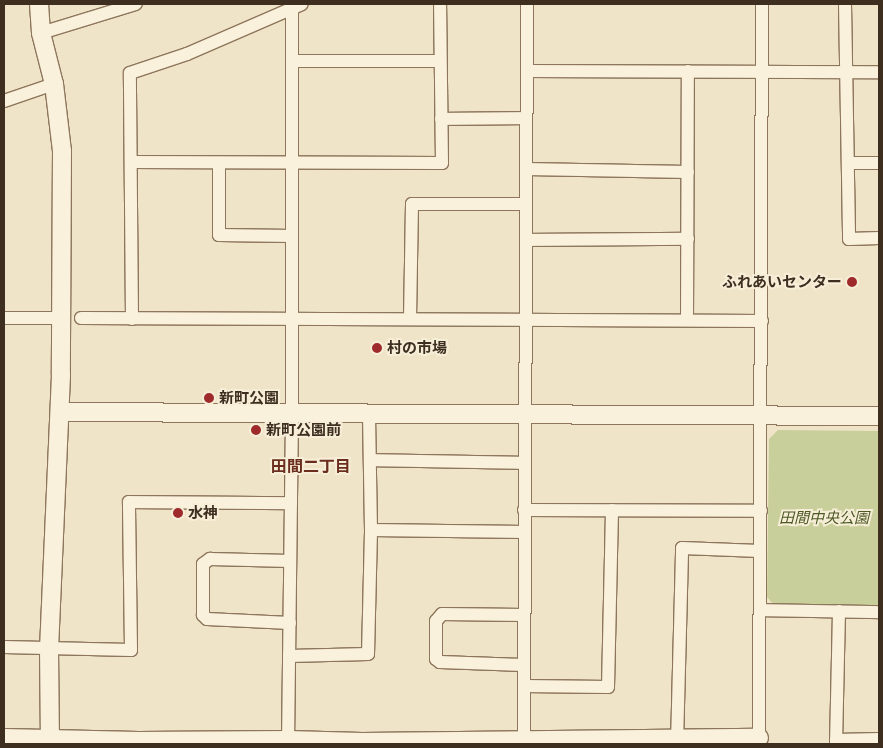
<!DOCTYPE html>
<html>
<head>
<meta charset="utf-8">
<style>
  body { margin:0 }
  #map { position:relative; width:883px; height:748px; overflow:hidden; background:#f0e4c8; font-family:Lora,"Noto Sans JP",serif }
  div>[style] { position:absolute }
  .green>* { inset:0; background:#c9cf9b }
  .roads { filter:drop-shadow(1px 0 #8d765c) drop-shadow(-1px 0 #8d765c) drop-shadow(0 1px #8d765c) drop-shadow(0 -1px #8d765c) }
  .street>* { height:12px; margin:-6px; padding:0 6px; transform-origin:6px; border-radius:6px; background:#faf1dc }
  .secondary>* { height:18px; margin:-9px; padding:0 9px; transform-origin:9px; border-radius:9px; background:#faf1dc }
  .dots>* { width:14px; height:14px; translate:-50% -50%; box-sizing:border-box; border:2px solid #f7eed8; border-radius:50% }
  span { translate:-50% -50%; white-space:nowrap; text-align:center; line-height:1.15; -webkit-text-stroke:4px #f7eed8; paint-order:stroke }
  .poi-label { font-size:15px; color:#3d2e20; font-weight:700 }
  .right { translate:-100% -50%; text-align:right }
  .left { translate:0 -50%; text-align:left }
  .park-label { font-size:15px; color:#4d5a26; font-style:italic }
  .neighbourhood-label { font-size:16px; color:#6b2e1e; font-weight:700 }
  .frame { position:absolute; inset:0; border:5px solid #3d2e20; pointer-events:none }
</style>
</head>
<body>
<div id="map">
  <div class="green">
    <div style="clip-path:polygon(778px 430px,879px 431px,879px 606px,774px 605px,767px 597px,769px 439px)"></div>
  </div>
  <div class="roads">
    <div class="street">
      <div style="left:845px;top:4px;width:235px;rotate:89deg"></div>
      <div style="left:849px;top:239px;width:30px;rotate:-2deg"></div>
      <div style="left:41px;top:33px;width:99px;rotate:-17deg"></div>
      <div style="left:292px;top:61px;width:148px"></div>
      <div style="left:527px;top:71px;width:352px;rotate:0.2deg"></div>
      <div style="left:4px;top:101px;width:53px;rotate:-18.8deg"></div>
      <div style="left:441px;top:119px;width:85px;rotate:-0.7deg"></div>
      <div style="left:131px;top:162px;width:311px;rotate:0.2deg"></div>
      <div style="left:442px;top:163px;width:159px;rotate:-90.7deg"></div>
      <div style="left:219px;top:163px;width:72px;rotate:90deg"></div>
      <div style="left:219px;top:235px;width:73px;rotate:0.8deg"></div>
      <div style="left:848px;top:163px;width:31px"></div>
      <div style="left:526px;top:169px;width:162px;rotate:1.1deg"></div>
      <div style="left:526px;top:240px;width:162px;rotate:-0.4deg"></div>
      <div style="left:4px;top:318px;width:57px"></div>
      <div style="left:81px;top:318px;width:681px;rotate:0.25deg"></div>
      <div style="left:132px;top:319px;width:246px;rotate:-90.5deg"></div>
      <div style="left:130px;top:73px;width:60px;rotate:-18.4deg"></div>
      <div style="left:187px;top:54px;width:125px;rotate:-23.5deg"></div>
      <div style="left:410px;top:319px;width:115px;rotate:-89deg"></div>
      <div style="left:412px;top:204px;width:114px"></div>
      <div style="left:687px;top:320px;width:249px;rotate:-89.8deg"></div>
      <div style="left:370px;top:460px;width:155px;rotate:1.1deg"></div>
      <div style="left:524px;top:510px;width:237px;rotate:0.2deg"></div>
      <div style="left:371px;top:530px;width:154px;rotate:0.7deg"></div>
      <div style="left:760px;top:610px;width:119px;rotate:1deg"></div>
      <div style="left:290px;top:623px;width:83px;rotate:-177.2deg"></div>
      <div style="left:207px;top:619px;width:6px;rotate:-135deg"></div>
      <div style="left:203px;top:615px;width:51px;rotate:-90deg"></div>
      <div style="left:203px;top:564px;width:9px;rotate:-36deg"></div>
      <div style="left:210px;top:559px;width:80px;rotate:1.4deg"></div>
      <div style="left:4px;top:647px;width:127px;rotate:1.4deg"></div>
      <div style="left:131px;top:650px;width:148px;rotate:-90.8deg"></div>
      <div style="left:129px;top:502px;width:162px;rotate:0.4deg"></div>
      <div style="left:289px;top:656px;width:79px;rotate:-1.5deg"></div>
      <div style="left:368px;top:654px;width:124px;rotate:-88.6deg"></div>
      <div style="left:371px;top:530px;width:117px;rotate:-91deg"></div>
      <div style="left:524px;top:665px;width:84px;rotate:-178deg"></div>
      <div style="left:440px;top:662px;width:5px;rotate:-143deg"></div>
      <div style="left:436px;top:659px;width:38px;rotate:-90deg"></div>
      <div style="left:436px;top:621px;width:9px;rotate:-49deg"></div>
      <div style="left:442px;top:614px;width:82px;rotate:0.7deg"></div>
      <div style="left:524px;top:686px;width:84px;rotate:0.7deg"></div>
      <div style="left:608px;top:687px;width:177px;rotate:-88.7deg"></div>
      <div style="left:836px;top:740px;width:43px;rotate:-1.3deg"></div>
      <div style="left:524px;top:742px;width:738px;rotate:-89.77deg"></div>
      <div style="left:288px;top:744px;width:331px;rotate:-89.3deg"></div>
      <div style="left:292px;top:413px;width:409px;rotate:-90deg"></div>
      <div style="left:677px;top:744px;width:196px;rotate:-88.5deg"></div>
      <div style="left:682px;top:548px;width:78px;rotate:2.2deg"></div>
      <div style="left:759px;top:744px;width:740px;rotate:-89.77deg"></div>
      <div style="left:836px;top:744px;width:133px;rotate:-88.7deg"></div>
    </div>
    <div class="secondary">
      <div style="left:39px;top:4px;width:29px;rotate:86deg"></div>
      <div style="left:41px;top:33px;width:53px;rotate:75.7deg"></div>
      <div style="left:54px;top:84px;width:67px;rotate:83.2deg"></div>
      <div style="left:62px;top:151px;width:224px;rotate:90.3deg"></div>
      <div style="left:61px;top:375px;width:274px;rotate:92.5deg"></div>
      <div style="left:49px;top:649px;width:90px;rotate:89.4deg"></div>
      <div style="left:60px;top:412px;width:819px;rotate:0.28deg"></div>
      <div style="left:4px;top:738px;width:134px;rotate:1.3deg"></div>
      <div style="left:138px;top:741px;width:150px;rotate:-0.4deg"></div>
      <div style="left:288px;top:740px;width:74px;rotate:1.5deg"></div>
      <div style="left:362px;top:742px;width:397px;rotate:-0.6deg"></div>
    </div>
  </div>
  <div class="dots">
    <div style="left:852px;top:282px;background:#9e2a2b"></div>
    <div style="left:377px;top:348px;background:#9e2a2b"></div>
    <div style="left:209px;top:398px;background:#9e2a2b"></div>
    <div style="left:256px;top:430px;background:#9e2a2b"></div>
    <div style="left:178px;top:513px;background:#9e2a2b"></div>
  </div>
  <div class="poi-label">
    <span class="right" style="left:842px;top:282px">ふれあいセンター</span>
    <span class="left" style="left:387px;top:348px">村の市場</span>
    <span class="left" style="left:219px;top:398px">新町公園</span>
    <span class="left" style="left:266px;top:430px">新町公園前</span>
    <span class="left" style="left:188px;top:513px">水神</span>
  </div>
  <div class="park-label">
    <span style="left:824px;top:518px">田間中央公園</span>
  </div>
  <div class="neighbourhood-label">
    <span style="left:311px;top:466px">田間二丁目</span>
  </div>
  <div class="frame"></div>
</div>
</body>
</html>
